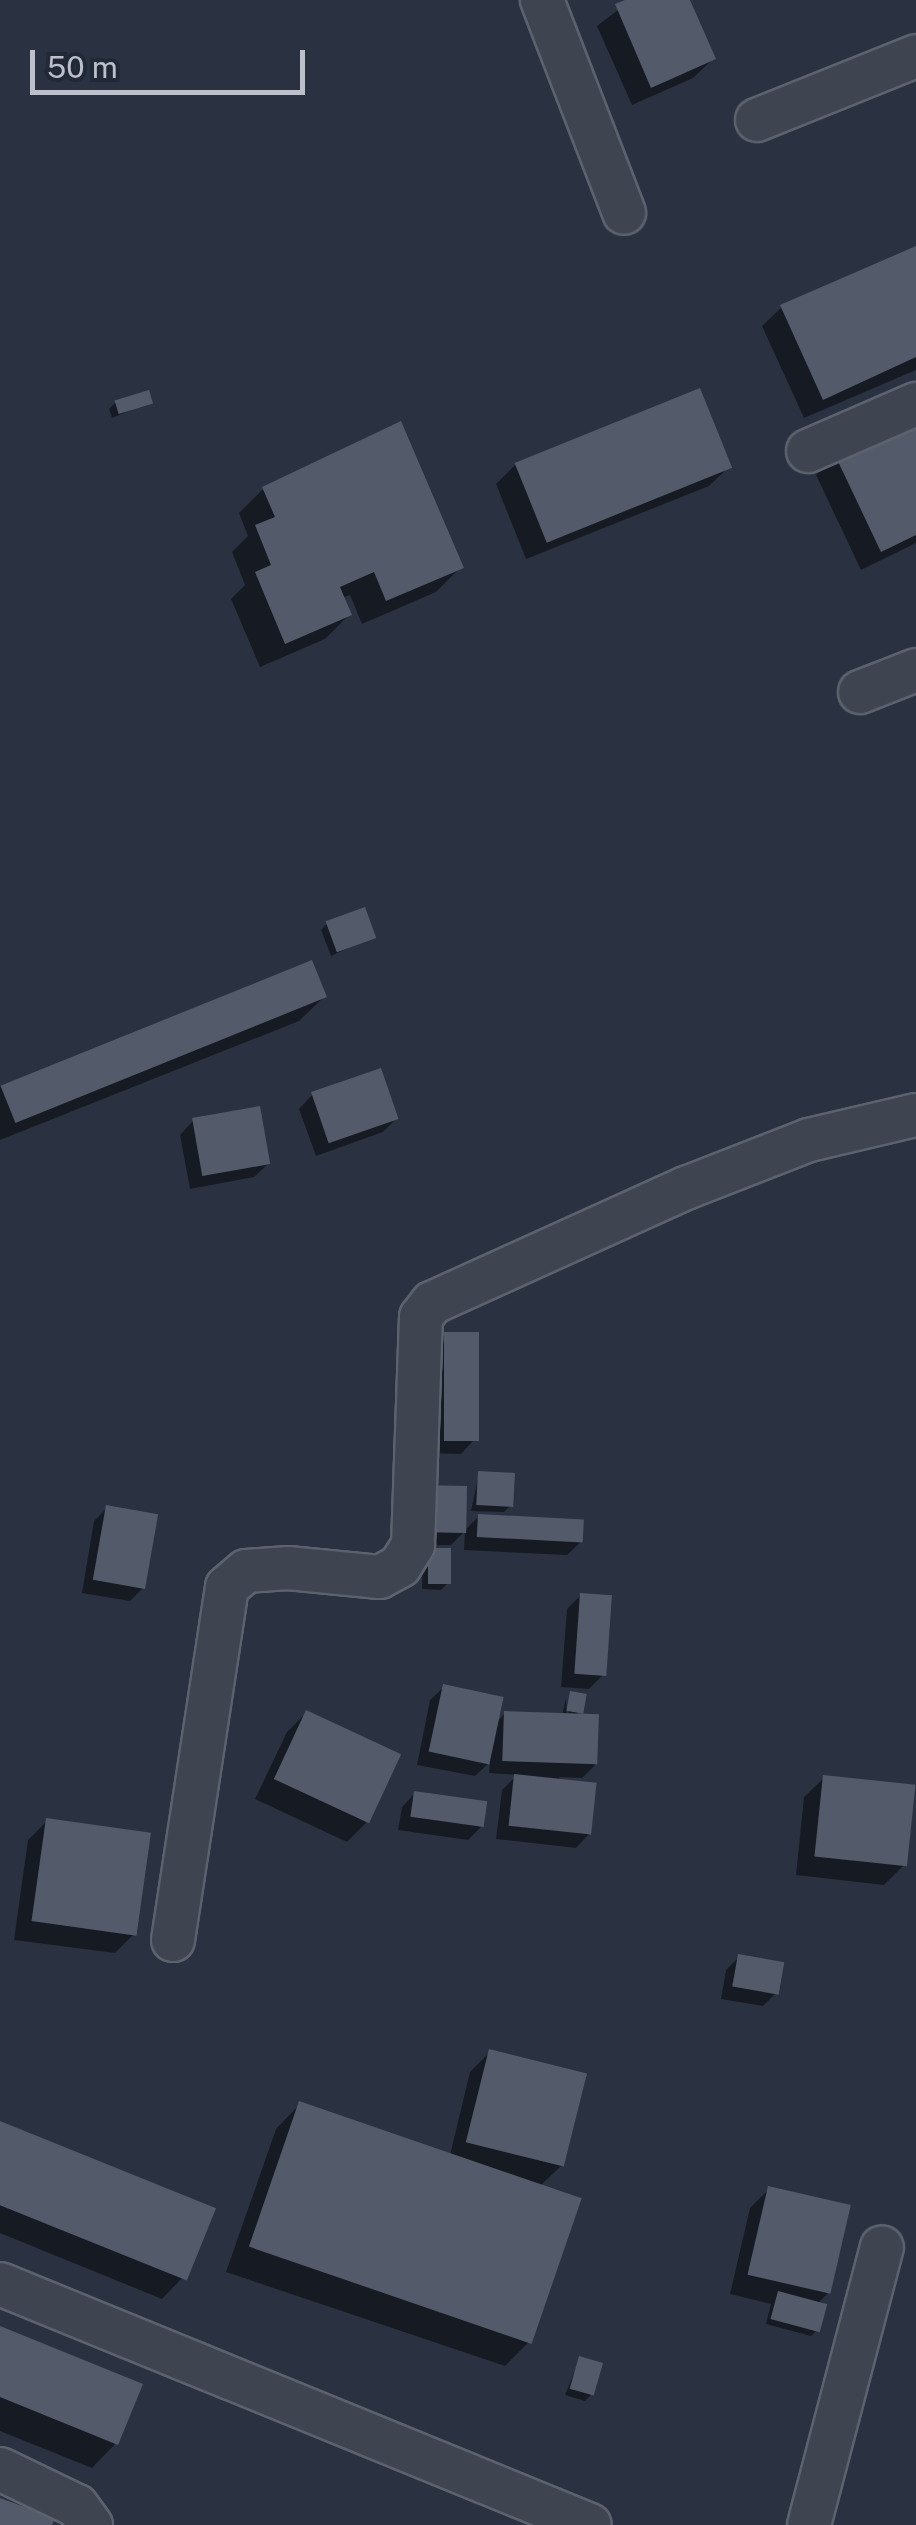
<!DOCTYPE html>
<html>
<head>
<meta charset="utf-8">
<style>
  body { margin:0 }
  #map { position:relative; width:916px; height:2525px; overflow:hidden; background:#2a3241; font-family:"Public Sans",sans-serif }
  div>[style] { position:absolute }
  .shadow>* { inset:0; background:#0007 }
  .building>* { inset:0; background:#535b6b; transform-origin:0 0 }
  .roads { filter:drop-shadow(2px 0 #5c626e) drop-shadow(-2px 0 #5c626e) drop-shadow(0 2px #5c626e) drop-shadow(0 -2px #5c626e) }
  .minor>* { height:42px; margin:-21px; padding:0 21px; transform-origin:21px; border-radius:21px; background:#3e4551 }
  span { translate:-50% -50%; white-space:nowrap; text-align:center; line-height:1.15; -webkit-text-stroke:8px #222936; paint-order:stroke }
  .scale { position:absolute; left:30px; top:50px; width:275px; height:45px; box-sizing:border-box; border:5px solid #bbc0cb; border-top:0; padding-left:12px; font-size:30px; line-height:35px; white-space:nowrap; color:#bbc0cb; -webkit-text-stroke:8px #222936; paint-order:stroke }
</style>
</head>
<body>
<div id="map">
  <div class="shadow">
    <div style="clip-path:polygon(631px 0,687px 0,713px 59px,693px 78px,632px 105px,597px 26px)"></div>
    <div style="clip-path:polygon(916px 252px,916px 370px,804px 418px,762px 326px,782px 307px)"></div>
    <div style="clip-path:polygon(150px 402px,112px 418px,109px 409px,115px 403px)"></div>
    <div style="clip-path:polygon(916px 421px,916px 543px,861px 570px,816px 475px,835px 455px)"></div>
    <div style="clip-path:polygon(516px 464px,729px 467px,709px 486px,526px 559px,496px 484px)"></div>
    <div style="clip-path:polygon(263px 489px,461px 567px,436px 592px,362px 624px,350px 595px,342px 598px,349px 615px,325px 639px,260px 667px,231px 599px,245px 585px,232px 552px,248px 536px,239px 513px)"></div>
    <div style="clip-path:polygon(327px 924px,373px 937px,331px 956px,321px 930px)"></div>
    <div style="clip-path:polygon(324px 997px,299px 1021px,0 1140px,0 1086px)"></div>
    <div style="clip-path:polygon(312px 1095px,396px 1119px,383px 1132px,316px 1156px,299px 1109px)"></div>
    <div style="clip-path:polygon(193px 1121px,268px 1164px,254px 1177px,190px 1189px,180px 1135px)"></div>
    <div style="clip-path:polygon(445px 1334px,474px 1440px,461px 1454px,429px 1453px,431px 1348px)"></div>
    <div style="clip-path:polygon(479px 1474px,510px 1506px,504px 1512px,471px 1511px)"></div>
    <div style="clip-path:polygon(417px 1503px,464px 1531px,479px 1516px,581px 1542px,567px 1555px,464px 1550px,465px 1531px,451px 1545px,417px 1545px)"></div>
    <div style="clip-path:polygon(107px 1508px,144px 1587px,130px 1601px,82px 1593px,94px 1521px)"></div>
    <div style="clip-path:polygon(423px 1557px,447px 1584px,441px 1590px,422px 1589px)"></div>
    <div style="clip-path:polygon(581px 1595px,602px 1676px,589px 1689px,561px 1687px,567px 1609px)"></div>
    <div style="clip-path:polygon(444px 1687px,497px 1722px,505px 1713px,562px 1716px,566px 1698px,567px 1723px,571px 1693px,595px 1765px,582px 1778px,559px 1777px,589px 1834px,576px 1848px,496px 1839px,502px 1790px,517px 1775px,489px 1773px,490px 1762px,475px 1776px,417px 1765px,430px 1700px)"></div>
    <div style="clip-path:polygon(306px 1713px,366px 1823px,347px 1842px,255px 1799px,287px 1732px)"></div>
    <div style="clip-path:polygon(824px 1778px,904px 1865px,884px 1885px,796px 1875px,804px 1797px)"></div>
    <div style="clip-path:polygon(415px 1793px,481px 1827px,468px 1840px,398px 1830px,402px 1807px)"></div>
    <div style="clip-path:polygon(47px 1821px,135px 1933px,115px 1953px,14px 1940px,28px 1840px)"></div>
    <div style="clip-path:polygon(739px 1957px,776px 1993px,763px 2006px,721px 1999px,726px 1970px)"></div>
    <div style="clip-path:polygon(490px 2052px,562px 2165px,540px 2186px,529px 2342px,505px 2366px,226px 2272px,276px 2129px,300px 2104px,450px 2155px,470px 2072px)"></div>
    <div style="clip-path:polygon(0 2124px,186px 2274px,162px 2299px,0 2233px)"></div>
    <div style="clip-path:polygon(769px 2189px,828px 2293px,817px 2304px,817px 2330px,811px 2336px,766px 2324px,771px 2304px,730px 2294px,750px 2208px)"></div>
    <div style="clip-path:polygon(0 2329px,116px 2443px,92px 2468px,0 2431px)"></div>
    <div style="clip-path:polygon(580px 2358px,591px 2395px,585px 2401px,565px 2395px)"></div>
  </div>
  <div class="building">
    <div style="clip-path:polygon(625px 0,690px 0,716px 59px,651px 88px,615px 4px)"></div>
    <div style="clip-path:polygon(916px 246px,916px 357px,823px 400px,780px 305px)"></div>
    <div style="left:700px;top:388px;width:86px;height:200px;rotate:68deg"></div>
    <div style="left:149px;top:390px;width:14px;height:36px;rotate:73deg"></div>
    <div style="clip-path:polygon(916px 418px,916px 535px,881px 552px,834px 453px)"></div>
    <div style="clip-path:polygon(401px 421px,464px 568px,386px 601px,374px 572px,340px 587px,352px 615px,285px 644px,255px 572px,271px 565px,255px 525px,275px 517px,262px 487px)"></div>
    <div style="left:365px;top:907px;width:33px;height:42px;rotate:70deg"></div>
    <div style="left:312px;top:960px;width:40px;height:336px;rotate:68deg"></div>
    <div style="left:381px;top:1068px;width:54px;height:74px;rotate:71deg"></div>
    <div style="left:260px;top:1106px;width:59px;height:69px;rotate:80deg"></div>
    <div style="left:444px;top:1332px;width:35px;height:109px"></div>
    <div style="left:478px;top:1471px;width:37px;height:34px;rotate:3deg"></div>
    <div style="left:467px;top:1486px;width:47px;height:38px;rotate:91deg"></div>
    <div style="left:106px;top:1505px;width:53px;height:76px;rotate:10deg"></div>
    <div style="left:478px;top:1514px;width:106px;height:23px;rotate:3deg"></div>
    <div style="left:428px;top:1548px;width:23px;height:36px"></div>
    <div style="left:580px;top:1593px;width:32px;height:81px;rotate:4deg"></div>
    <div style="left:443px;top:1684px;width:62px;height:69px;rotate:12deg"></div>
    <div style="left:570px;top:1691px;width:17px;height:20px;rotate:10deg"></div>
    <div style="left:306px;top:1710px;width:105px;height:76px;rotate:25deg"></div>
    <div style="left:504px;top:1711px;width:95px;height:50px;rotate:2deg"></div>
    <div style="left:514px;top:1774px;width:83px;height:52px;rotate:6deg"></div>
    <div style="left:823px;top:1775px;width:93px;height:82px;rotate:6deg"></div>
    <div style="left:414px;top:1791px;width:74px;height:26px;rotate:8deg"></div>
    <div style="left:46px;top:1818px;width:106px;height:104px;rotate:8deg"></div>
    <div style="left:738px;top:1954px;width:47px;height:33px;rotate:10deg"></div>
    <div style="left:489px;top:2049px;width:101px;height:96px;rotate:14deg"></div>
    <div style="left:299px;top:2101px;width:299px;height:154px;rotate:19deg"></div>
    <div style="left:0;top:2121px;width:233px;height:78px;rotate:22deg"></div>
    <div style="left:768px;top:2186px;width:85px;height:91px;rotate:13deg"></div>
    <div style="left:778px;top:2291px;width:51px;height:29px;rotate:15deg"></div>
    <div style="clip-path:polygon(0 2326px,143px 2384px,118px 2445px,0 2397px)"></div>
    <div style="left:579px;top:2356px;width:25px;height:34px;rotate:16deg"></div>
    <div style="clip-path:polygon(0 2498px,55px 2518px,52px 2525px,0 2525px)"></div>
  </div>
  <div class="roads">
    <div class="minor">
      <div style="left:542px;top:0;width:228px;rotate:68.9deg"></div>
      <div style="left:757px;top:120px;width:171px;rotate:-21.9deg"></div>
      <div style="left:808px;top:451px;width:118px;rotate:-23.5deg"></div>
      <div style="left:860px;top:692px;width:60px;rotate:-21.4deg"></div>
      <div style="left:173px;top:1940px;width:357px;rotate:-81.3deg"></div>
      <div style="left:227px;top:1587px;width:25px;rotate:-40deg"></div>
      <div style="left:246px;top:1571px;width:42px;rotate:-4.1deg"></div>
      <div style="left:288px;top:1568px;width:92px;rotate:5.6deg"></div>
      <div style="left:380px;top:1577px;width:23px;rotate:-29deg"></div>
      <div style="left:400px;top:1566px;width:25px;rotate:-58deg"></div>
      <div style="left:413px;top:1545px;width:228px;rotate:-88deg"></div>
      <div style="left:421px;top:1317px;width:18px;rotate:-52deg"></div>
      <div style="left:432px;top:1303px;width:279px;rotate:-24.4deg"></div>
      <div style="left:686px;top:1188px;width:132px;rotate:-21.3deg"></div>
      <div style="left:809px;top:1140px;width:110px;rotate:-13.2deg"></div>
      <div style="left:0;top:2284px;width:637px;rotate:22.22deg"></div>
      <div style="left:0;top:2469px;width:85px;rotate:25.7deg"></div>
      <div style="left:77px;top:2506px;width:24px;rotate:54deg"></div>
      <div style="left:809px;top:2525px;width:287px;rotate:-75.3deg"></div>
    </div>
  </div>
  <div class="scale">50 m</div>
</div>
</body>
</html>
